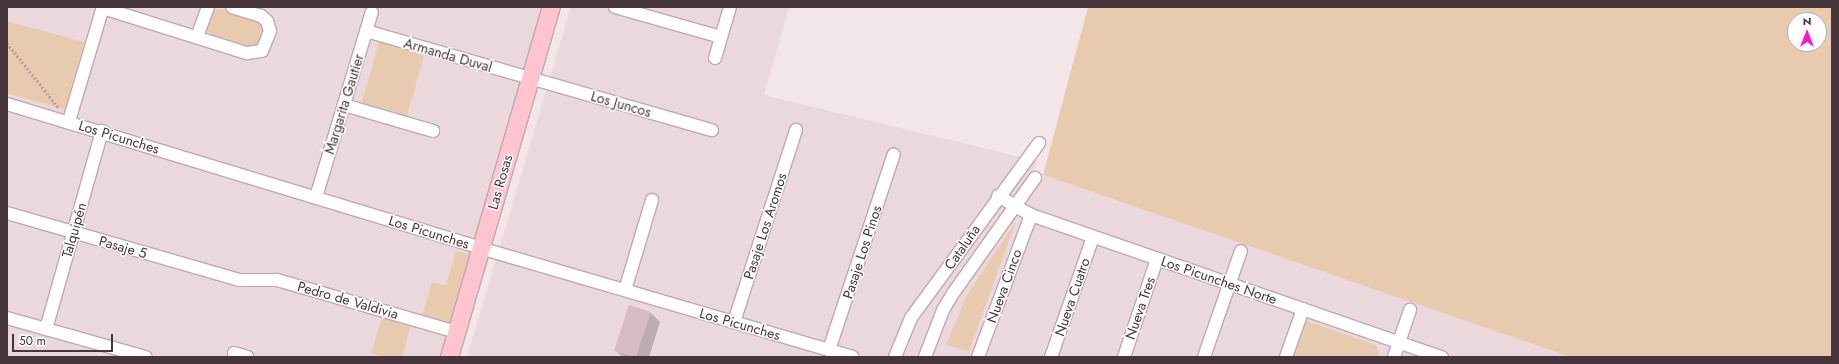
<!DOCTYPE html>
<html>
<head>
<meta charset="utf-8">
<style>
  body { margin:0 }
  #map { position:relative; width:1839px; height:364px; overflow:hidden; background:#f3e6e9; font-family:Jost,sans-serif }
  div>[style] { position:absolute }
  .residential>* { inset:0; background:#ebd8dd }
  .green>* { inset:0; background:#e8cbae; transform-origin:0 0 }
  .shadow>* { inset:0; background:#0003 }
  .building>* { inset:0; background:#d5bbc4; transform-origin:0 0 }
  .path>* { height:2.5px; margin-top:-1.25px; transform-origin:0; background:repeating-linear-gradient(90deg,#c199a5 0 2px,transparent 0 4px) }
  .roads { filter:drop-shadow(1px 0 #bfa8af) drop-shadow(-1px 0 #bfa8af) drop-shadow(0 1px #bfa8af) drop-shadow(0 -1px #bfa8af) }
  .street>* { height:12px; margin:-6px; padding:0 6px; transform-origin:6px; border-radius:6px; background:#fff }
  .secondary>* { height:17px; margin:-8.5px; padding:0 8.5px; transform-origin:8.5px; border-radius:8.5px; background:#ffc4cf }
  span { translate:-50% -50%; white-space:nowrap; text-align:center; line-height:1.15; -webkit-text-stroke:3px #fff; paint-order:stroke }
  .street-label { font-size:14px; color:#46353b }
  .frame { position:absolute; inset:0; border:8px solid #46353b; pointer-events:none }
  .north { position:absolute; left:1787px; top:12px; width:40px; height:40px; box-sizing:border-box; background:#fff; border:1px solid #b5aeb1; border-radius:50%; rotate:0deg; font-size:11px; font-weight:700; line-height:16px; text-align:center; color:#46353b }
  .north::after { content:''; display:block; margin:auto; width:14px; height:18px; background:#fc14ce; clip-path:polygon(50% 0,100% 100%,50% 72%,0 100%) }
  .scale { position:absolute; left:12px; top:334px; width:101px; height:18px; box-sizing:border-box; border:2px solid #46353b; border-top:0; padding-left:5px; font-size:12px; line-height:14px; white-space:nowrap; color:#46353b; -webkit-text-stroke:3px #fff; paint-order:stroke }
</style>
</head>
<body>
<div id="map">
  <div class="residential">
    <div style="clip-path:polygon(7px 7px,548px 7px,450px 357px,7px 357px)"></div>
    <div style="clip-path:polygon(571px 7px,789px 7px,764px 95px,1037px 161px,1034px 172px,1570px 357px,467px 357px)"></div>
  </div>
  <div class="green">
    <div style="clip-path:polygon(evenodd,1088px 7px,1832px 7px,1832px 357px,1570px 357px,1043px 175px,1088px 7px,1795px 20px,1819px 20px,1819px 44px,1795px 44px,1795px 20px)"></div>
    <div style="clip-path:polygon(219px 9px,261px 21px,265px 28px,260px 43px,252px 47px,211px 34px,207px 30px,213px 10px)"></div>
    <div style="clip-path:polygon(7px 21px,84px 42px,65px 110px,7px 93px)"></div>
    <div style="left:380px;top:39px;width:47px;height:66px;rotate:16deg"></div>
    <div style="clip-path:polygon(1016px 221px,969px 351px,946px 345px,967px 295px)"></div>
    <div style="clip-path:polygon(456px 251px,476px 256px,456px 324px,422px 315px,432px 282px,446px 285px)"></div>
    <div style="clip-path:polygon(382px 317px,411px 325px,402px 357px,384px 357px,371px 353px)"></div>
    <div style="clip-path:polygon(1304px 320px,1376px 345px,1380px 357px,1291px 357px)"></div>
  </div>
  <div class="shadow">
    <div style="clip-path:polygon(630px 306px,651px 313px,660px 322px,649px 357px,623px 357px,616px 351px)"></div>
  </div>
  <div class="building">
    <div style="left:629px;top:305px;width:23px;height:48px;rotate:18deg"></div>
  </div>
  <div class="path">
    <div style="left:7px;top:43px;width:82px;rotate:51.4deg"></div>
  </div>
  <div class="roads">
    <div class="street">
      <div style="left:615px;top:7px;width:110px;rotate:15.8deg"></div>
      <div style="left:103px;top:8px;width:151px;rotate:17.4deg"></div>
      <div style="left:247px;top:53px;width:15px;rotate:-8deg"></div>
      <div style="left:262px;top:51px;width:22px;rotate:-68deg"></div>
      <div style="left:270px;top:31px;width:10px;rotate:-107deg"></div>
      <div style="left:267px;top:21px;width:8px;rotate:-140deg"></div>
      <div style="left:261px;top:16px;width:30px;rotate:-163deg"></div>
      <div style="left:366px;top:31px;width:360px;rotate:16deg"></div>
      <div style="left:197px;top:37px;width:32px;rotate:-70deg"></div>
      <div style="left:715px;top:58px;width:53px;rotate:-73.6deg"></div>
      <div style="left:7px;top:104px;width:494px;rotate:16.9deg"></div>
      <div style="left:480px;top:248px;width:388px;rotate:16.3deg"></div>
      <div style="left:344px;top:105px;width:93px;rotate:16.3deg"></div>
      <div style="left:69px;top:121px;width:119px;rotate:-73.4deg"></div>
      <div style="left:998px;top:196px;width:38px;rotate:30deg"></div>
      <div style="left:1031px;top:215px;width:435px;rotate:19.1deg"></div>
      <div style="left:316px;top:197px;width:193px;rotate:-73.2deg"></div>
      <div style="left:7px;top:213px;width:241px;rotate:16.1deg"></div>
      <div style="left:239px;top:280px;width:38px"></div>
      <div style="left:277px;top:280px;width:186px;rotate:16.2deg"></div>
      <div style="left:625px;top:290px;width:94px;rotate:-73.3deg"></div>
      <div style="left:7px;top:318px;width:144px;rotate:15.7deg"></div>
      <div style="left:734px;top:322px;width:202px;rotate:-72.1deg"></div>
      <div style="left:46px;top:329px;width:206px;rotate:-74.2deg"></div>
      <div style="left:829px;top:350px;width:206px;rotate:-71.7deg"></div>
      <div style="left:234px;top:353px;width:14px;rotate:17deg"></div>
      <div style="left:895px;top:357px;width:42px;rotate:-67.7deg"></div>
      <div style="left:911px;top:318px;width:217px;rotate:-53.8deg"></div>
      <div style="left:925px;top:357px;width:50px;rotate:-69deg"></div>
      <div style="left:943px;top:310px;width:21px;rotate:-59deg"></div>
      <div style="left:954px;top:292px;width:140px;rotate:-54.6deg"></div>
      <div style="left:978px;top:357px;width:152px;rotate:-69.5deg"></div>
      <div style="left:1051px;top:357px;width:127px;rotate:-70.7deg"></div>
      <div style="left:1124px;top:357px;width:103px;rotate:-71.4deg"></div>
      <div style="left:1204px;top:357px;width:112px;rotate:-70.8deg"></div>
      <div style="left:1286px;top:357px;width:51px;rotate:-70.5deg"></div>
      <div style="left:1394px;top:357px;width:50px;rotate:-71.2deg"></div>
    </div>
    <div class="secondary">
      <div style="left:449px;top:357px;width:365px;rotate:-73.8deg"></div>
    </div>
  </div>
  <div class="street-label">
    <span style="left:448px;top:55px;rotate:16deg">Armanda Duval</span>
    <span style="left:344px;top:104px;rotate:-73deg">Margarita Gautier</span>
    <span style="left:621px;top:104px;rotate:16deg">Los Juncos</span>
    <span style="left:119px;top:137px;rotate:17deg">Los Picunches</span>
    <span style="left:500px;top:182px;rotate:-74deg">Las Rosas</span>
    <span style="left:765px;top:226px;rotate:-72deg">Pasaje Los Aromos</span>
    <span style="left:74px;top:230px;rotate:-74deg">Talquipén</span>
    <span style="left:429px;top:232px;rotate:17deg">Los Picunches</span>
    <span style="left:123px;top:247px;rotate:16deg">Pasaje 5</span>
    <span style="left:962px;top:247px;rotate:-55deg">Cataluña</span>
    <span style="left:862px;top:252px;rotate:-72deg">Pasaje Los Pinos</span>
    <span style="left:1219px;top:280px;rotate:19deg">Los Picunches Norte</span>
    <span style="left:1004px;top:286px;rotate:-70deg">Nueva Cinco</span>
    <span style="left:1072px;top:297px;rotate:-71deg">Nueva Cuatro</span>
    <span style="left:348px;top:300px;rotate:16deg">Pedro de Valdivia</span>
    <span style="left:1140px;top:308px;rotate:-71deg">Nueva Tres</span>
    <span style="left:740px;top:324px;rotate:16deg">Los Picunches</span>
  </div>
  <div class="frame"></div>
  <div class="north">N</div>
  <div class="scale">50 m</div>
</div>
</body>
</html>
